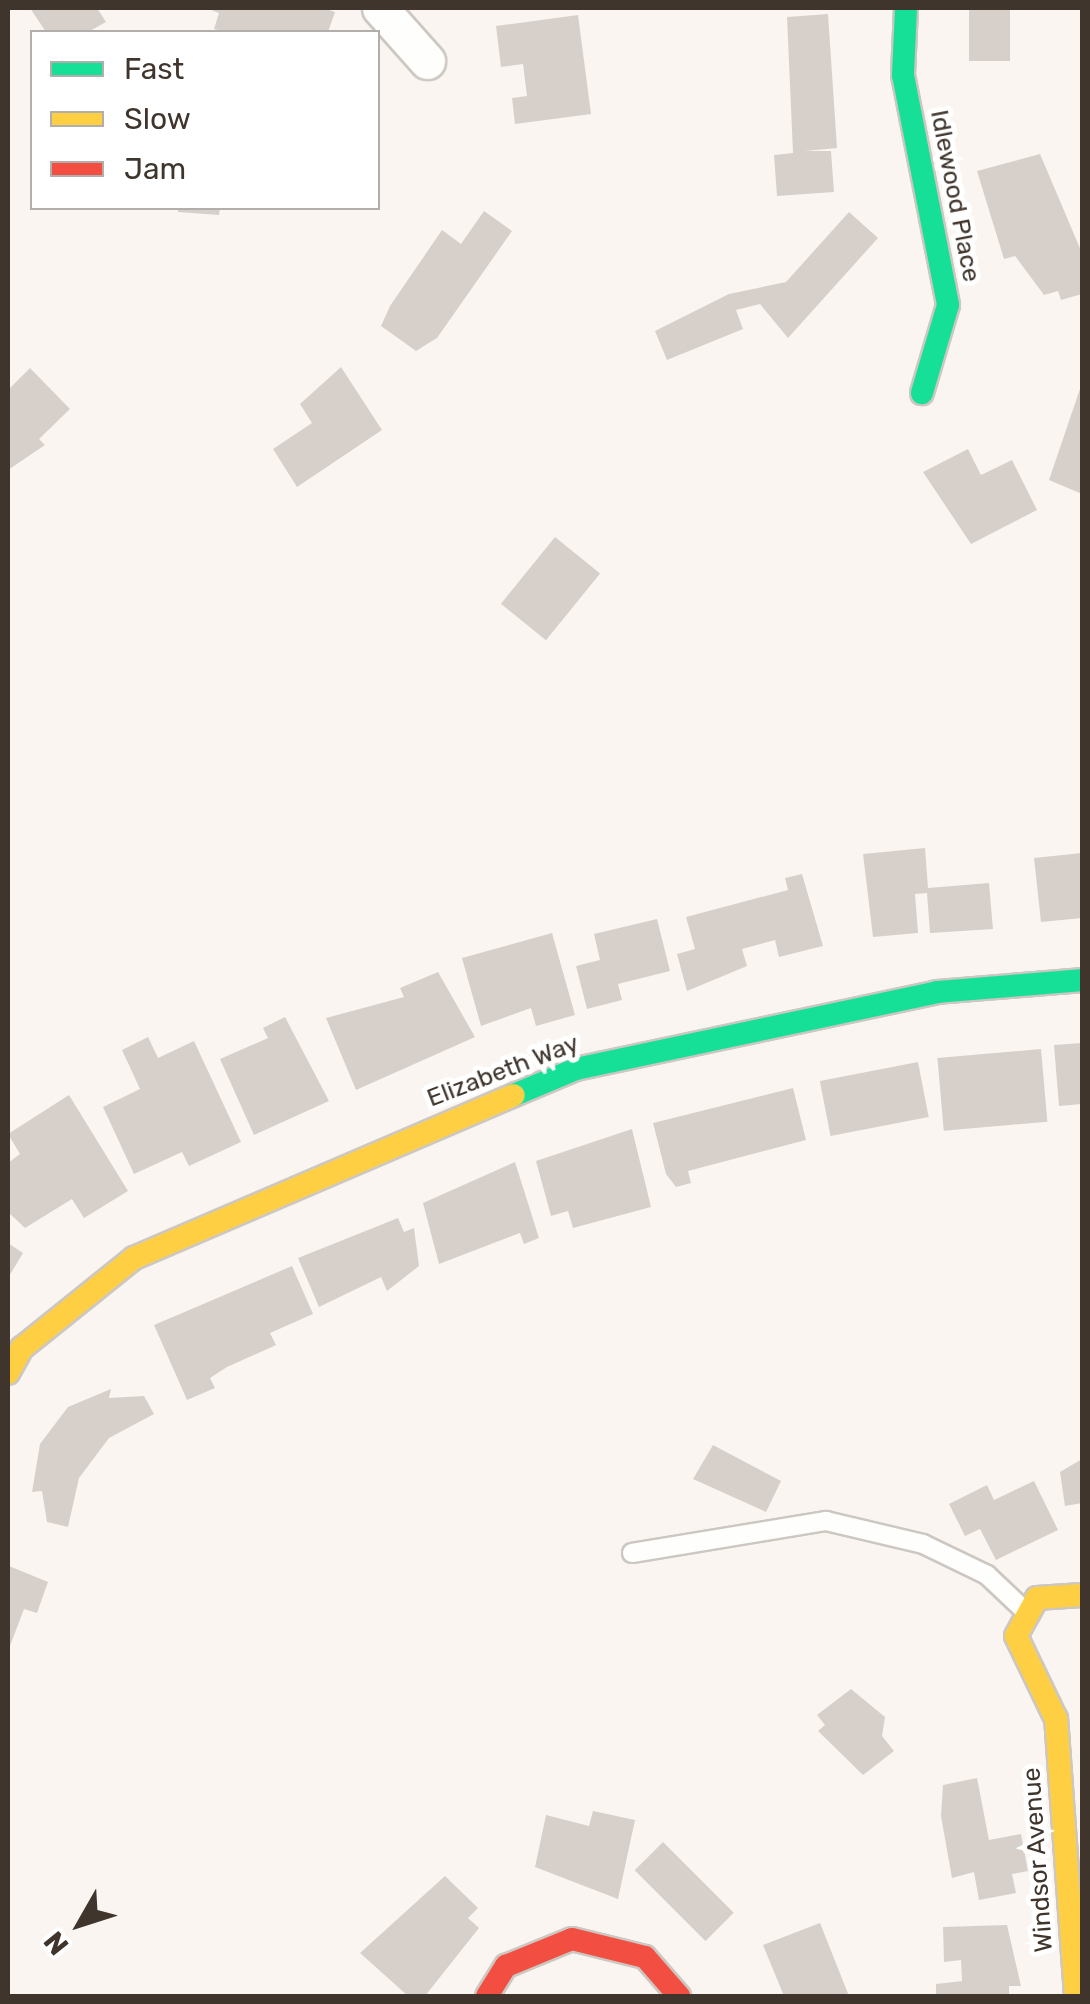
<!DOCTYPE html>
<html>
<head>
<meta charset="utf-8">
<style>
  body { margin:0 }
  #map { position:relative; width:1090px; height:2004px; overflow:hidden; background:#faf5f0; font-family:Rubik,sans-serif }
  div>[style] { position:absolute }
  .building>* { inset:0; background:#d7d0ca; transform-origin:0 0 }
  .roads { filter:drop-shadow(2px 0 #cdc7c1) drop-shadow(-2px 0 #cdc7c1) drop-shadow(0 2px #cdc7c1) drop-shadow(0 -2px #cdc7c1) }
  .lane>* { height:18px; margin:-9px; padding:0 9px; transform-origin:9px; border-radius:9px; background:#fefefd }
  .street>* { height:35px; margin:-17.5px; padding:0 17.5px; transform-origin:17.5px; border-radius:17.5px; background:#fefefd }
  .fast>* { height:22px; margin:-11px; padding:0 11px; transform-origin:11px; border-radius:11px; background:#16e098 }
  .slow>* { height:22px; margin:-11px; padding:0 11px; transform-origin:11px; border-radius:11px; background:#ffcf43 }
  .jam>* { height:22px; margin:-11px; padding:0 11px; transform-origin:11px; border-radius:11px; background:#f24e42 }
  span { translate:-50% -50%; white-space:nowrap; text-align:center; line-height:1.15; -webkit-text-stroke:10px #fff; paint-order:stroke }
  .street-label { font-size:25px; color:#3f352c }
  .frame { position:absolute; inset:0; border:10px solid #3f352c; pointer-events:none }
  .legend { position:absolute; left:30px; top:30px; width:350px; height:180px; box-sizing:border-box; background:#fff; border:2px solid #b2aeab; margin:0; padding:12px 18px; list-style:none; font-size:30px; color:#3f352c }
  .legend li { display:flex; align-items:center; gap:20px; height:50px }
  .legend b { width:50px; border:2px solid #b2aeab }
  .north { position:absolute; left:30px; top:1874px; width:100px; height:100px; -webkit-text-stroke:8px #fff; paint-order:stroke; rotate:231deg; font-size:28px; font-weight:700; line-height:40px; text-align:center; color:#3f352c }
  .north::after { content:''; display:block; margin:auto; width:35px; height:45px; background:#3f352c; clip-path:polygon(50% 0,100% 100%,50% 72%,0 100%) }
</style>
</head>
<body>
<div id="map">
  <div class="building">
    <div style="clip-path:polygon(30px 8px,97px 8px,106px 22px,88px 32px,46px 32px)"></div>
    <div style="clip-path:polygon(206px 8px,323px 8px,335px 12px,328px 32px,226px 32px,214px 29px,219px 13px)"></div>
    <div style="left:969px;top:8px;width:41px;height:53px"></div>
    <div style="clip-path:polygon(828px 14px,837px 148px,805px 151px,831px 151px,834px 192px,777px 196px,774px 155px,793px 153px,787px 17px)"></div>
    <div style="clip-path:polygon(578px 15px,591px 114px,515px 124px,512px 98px,527px 96px,523px 64px,501px 67px,496px 26px)"></div>
    <div style="clip-path:polygon(1040px 154px,1082px 253px,1082px 294px,1061px 300px,1058px 291px,1044px 295px,1015px 256px,1004px 259px,977px 171px)"></div>
    <div style="clip-path:polygon(178px 208px,220px 208px,219px 215px,178px 212px)"></div>
    <div style="clip-path:polygon(484px 211px,512px 231px,437px 338px,416px 351px,381px 326px,390px 306px,442px 230px,461px 244px)"></div>
    <div style="clip-path:polygon(849px 212px,878px 238px,788px 338px,760px 304px,736px 310px,743px 329px,667px 360px,655px 331px,729px 294px,786px 282px)"></div>
    <div style="clip-path:polygon(341px 367px,382px 430px,297px 487px,273px 449px,312px 423px,300px 404px)"></div>
    <div style="clip-path:polygon(30px 368px,70px 409px,39px 439px,45px 445px,8px 470px,8px 390px)"></div>
    <div style="clip-path:polygon(1082px 383px,1082px 494px,1049px 480px)"></div>
    <div style="clip-path:polygon(968px 449px,981px 475px,1012px 460px,1037px 510px,971px 544px,923px 472px)"></div>
    <div style="left:555px;top:537px;width:58px;height:86px;rotate:39deg"></div>
    <div style="clip-path:polygon(925px 848px,928px 888px,989px 883px,993px 929px,930px 933px,927px 893px,915px 894px,918px 933px,873px 937px,863px 854px)"></div>
    <div style="clip-path:polygon(1082px 853px,1082px 918px,1041px 922px,1034px 858px)"></div>
    <div style="clip-path:polygon(802px 874px,823px 946px,779px 957px,775px 940px,742px 949px,747px 966px,687px 991px,677px 954px,695px 949px,686px 917px,788px 890px,785px 878px)"></div>
    <div style="clip-path:polygon(657px 919px,670px 971px,618px 984px,622px 1000px,587px 1009px,576px 966px,600px 960px,594px 934px)"></div>
    <div style="clip-path:polygon(552px 933px,575px 1015px,536px 1026px,531px 1008px,481px 1026px,462px 958px)"></div>
    <div style="clip-path:polygon(438px 972px,475px 1037px,356px 1090px,326px 1018px,404px 997px,400px 988px)"></div>
    <div style="clip-path:polygon(285px 1017px,329px 1101px,254px 1135px,220px 1059px,268px 1038px,263px 1028px)"></div>
    <div style="clip-path:polygon(148px 1037px,158px 1058px,194px 1041px,241px 1142px,189px 1166px,182px 1152px,134px 1174px,103px 1107px,140px 1089px,122px 1050px)"></div>
    <div style="clip-path:polygon(1082px 1043px,1082px 1104px,1059px 1106px,1054px 1045px)"></div>
    <div style="left:1041px;top:1049px;width:73px;height:104px;rotate:85deg"></div>
    <div style="left:918px;top:1062px;width:56px;height:100px;rotate:79deg"></div>
    <div style="clip-path:polygon(793px 1088px,806px 1140px,688px 1171px,691px 1183px,676px 1187px,666px 1174px,653px 1123px)"></div>
    <div style="clip-path:polygon(69px 1095px,128px 1191px,84px 1218px,72px 1199px,25px 1228px,8px 1212px,8px 1163px,20px 1154px,8px 1134px)"></div>
    <div style="clip-path:polygon(632px 1129px,651px 1207px,573px 1228px,568px 1211px,551px 1216px,536px 1161px)"></div>
    <div style="clip-path:polygon(515px 1162px,539px 1238px,524px 1244px,520px 1233px,439px 1264px,423px 1203px)"></div>
    <div style="clip-path:polygon(398px 1218px,404px 1232px,414px 1228px,419px 1266px,387px 1291px,381px 1277px,319px 1307px,298px 1258px)"></div>
    <div style="clip-path:polygon(8px 1243px,23px 1253px,8px 1278px)"></div>
    <div style="clip-path:polygon(292px 1266px,313px 1314px,270px 1333px,276px 1345px,227px 1367px,210px 1378px,215px 1388px,187px 1400px,154px 1325px)"></div>
    <div style="clip-path:polygon(111px 1389px,109px 1398px,144px 1396px,154px 1414px,109px 1438px,79px 1478px,68px 1527px,47px 1522px,42px 1491px,32px 1492px,40px 1444px,68px 1407px)"></div>
    <div style="clip-path:polygon(713px 1445px,781px 1481px,766px 1512px,693px 1479px)"></div>
    <div style="clip-path:polygon(1082px 1459px,1082px 1503px,1065px 1506px,1060px 1472px)"></div>
    <div style="clip-path:polygon(1034px 1481px,1058px 1530px,996px 1560px,980px 1529px,965px 1536px,949px 1504px,987px 1485px,994px 1500px)"></div>
    <div style="clip-path:polygon(9px 1566px,48px 1582px,37px 1613px,24px 1609px,8px 1651px)"></div>
    <div style="clip-path:polygon(851px 1689px,885px 1717px,882px 1736px,894px 1751px,863px 1775px,818px 1731px,825px 1725px,817px 1715px)"></div>
    <div style="clip-path:polygon(977px 1778px,989px 1840px,1021px 1834px,1028px 1871px,1012px 1874px,1016px 1893px,979px 1900px,974px 1872px,952px 1878px,941px 1816px,943px 1785px)"></div>
    <div style="clip-path:polygon(593px 1811px,635px 1820px,618px 1899px,535px 1867px,546px 1815px,589px 1826px)"></div>
    <div style="left:663px;top:1842px;width:100px;height:40px;rotate:45deg"></div>
    <div style="clip-path:polygon(445px 1876px,478px 1908px,468px 1918px,479px 1928px,425px 1996px,408px 1996px,360px 1953px)"></div>
    <div style="clip-path:polygon(820px 1923px,849px 1996px,784px 1996px,763px 1945px)"></div>
    <div style="clip-path:polygon(1007px 1925px,1021px 1986px,1009px 1986px,1009px 1996px,936px 1996px,936px 1984px,962px 1981px,961px 1960px,944px 1962px,943px 1927px)"></div>
  </div>
  <div class="roads">
    <div class="lane">
      <div style="left:632px;top:1553px;width:197px;rotate:-9.4deg"></div>
      <div style="left:826px;top:1521px;width:100px;rotate:13.3deg"></div>
      <div style="left:923px;top:1544px;width:71px;rotate:25.8deg"></div>
      <div style="left:987px;top:1575px;width:48px;rotate:43.3deg"></div>
    </div>
    <div class="street">
      <div style="left:380px;top:8px;width:71px;rotate:48.4deg"></div>
    </div>
    <div class="fast">
      <div style="left:906px;top:8px;width:67px;rotate:92.6deg"></div>
      <div style="left:903px;top:75px;width:234px;rotate:78.9deg"></div>
      <div style="left:948px;top:305px;width:92px;rotate:106.5deg"></div>
      <div style="left:514px;top:1095px;width:67px;rotate:-22.8deg"></div>
      <div style="left:576px;top:1069px;width:369px;rotate:-12deg"></div>
      <div style="left:937px;top:992px;width:145px;rotate:-4.7deg"></div>
    </div>
    <div class="slow">
      <div style="left:8px;top:1373px;width:29px;rotate:-61deg"></div>
      <div style="left:22px;top:1348px;width:144px;rotate:-38.8deg"></div>
      <div style="left:134px;top:1258px;width:413px;rotate:-23.2deg"></div>
      <div style="left:1076px;top:1996px;width:278px;rotate:-94.1deg"></div>
      <div style="left:1056px;top:1719px;width:92px;rotate:-115.7deg"></div>
      <div style="left:1016px;top:1636px;width:43px;rotate:-61.1deg"></div>
      <div style="left:1037px;top:1598px;width:45px;rotate:-3.8deg"></div>
    </div>
    <div class="jam">
      <div style="left:487px;top:1996px;width:36px;rotate:-58deg"></div>
      <div style="left:506px;top:1966px;width:71px;rotate:-22.2deg"></div>
      <div style="left:572px;top:1939px;width:75px;rotate:13.9deg"></div>
      <div style="left:645px;top:1957px;width:52px;rotate:48.9deg"></div>
    </div>
  </div>
  <div class="street-label">
    <span style="left:955px;top:196px;rotate:79deg">Idlewood Place</span>
    <span style="left:503px;top:1071px;rotate:-21deg">Elizabeth Way</span>
    <span style="left:1038px;top:1860px;rotate:-94deg">Windsor Avenue</span>
  </div>
  <div class="frame"></div>
  <ul class="legend">
  <li><b style="height:12px;background:#16e098"></b>Fast</li>
  <li><b style="height:12px;background:#ffcf43"></b>Slow</li>
  <li><b style="height:12px;background:#f24e42"></b>Jam</li>
  </ul>
  <div class="north">N</div>
</div>
</body>
</html>
